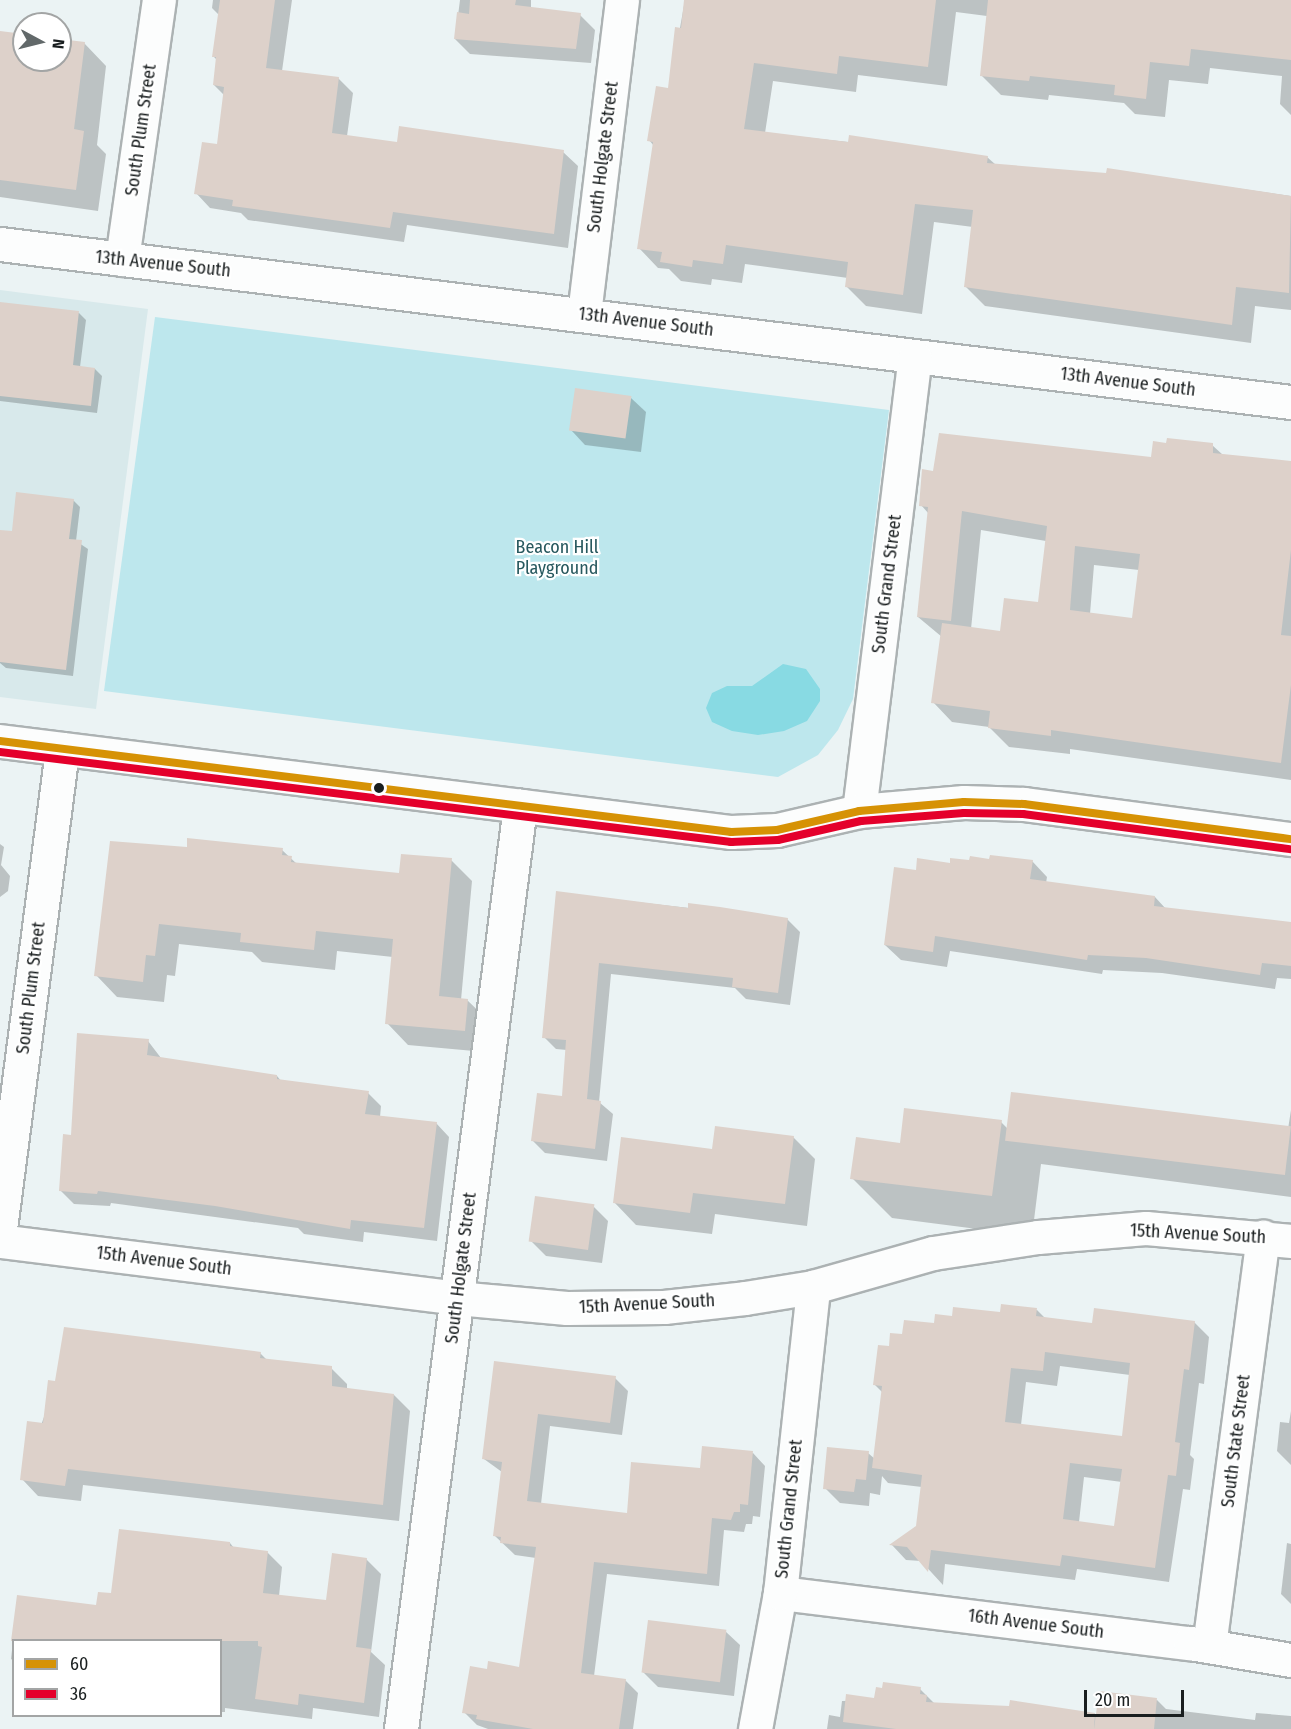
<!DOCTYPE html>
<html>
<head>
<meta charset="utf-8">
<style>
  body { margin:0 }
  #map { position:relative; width:1291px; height:1729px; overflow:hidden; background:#ebf3f4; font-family:"Fira Sans Condensed",sans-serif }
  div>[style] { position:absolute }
  .built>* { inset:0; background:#d8e9eb }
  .green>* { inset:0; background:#bde7ed }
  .water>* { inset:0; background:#88dae3 }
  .shadow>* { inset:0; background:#0003 }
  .building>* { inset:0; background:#ddd1ca; transform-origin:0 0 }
  .roads { filter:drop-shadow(2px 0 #acb2b3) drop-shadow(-2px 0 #acb2b3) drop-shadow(0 2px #acb2b3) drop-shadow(0 -2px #acb2b3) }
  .street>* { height:33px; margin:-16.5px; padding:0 16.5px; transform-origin:16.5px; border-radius:16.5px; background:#fcfdfd }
  .secondary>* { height:33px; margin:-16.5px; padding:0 16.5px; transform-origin:16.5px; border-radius:16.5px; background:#fcfdfd }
  .bus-1>* { height:8px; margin:-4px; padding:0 4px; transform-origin:4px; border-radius:4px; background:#d69205 }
  .bus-2>* { height:8px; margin:-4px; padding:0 4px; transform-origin:4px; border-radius:4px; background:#e4002b }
  .dots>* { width:16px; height:16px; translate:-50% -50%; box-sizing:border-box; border:3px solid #fff; border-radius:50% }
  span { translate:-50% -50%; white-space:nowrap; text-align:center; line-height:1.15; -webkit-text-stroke:4.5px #fff; paint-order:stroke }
  .street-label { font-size:18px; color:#191e1f }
  .park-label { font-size:18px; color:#27585e }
  .legend { position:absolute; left:12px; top:1639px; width:210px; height:78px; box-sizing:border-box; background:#fff; border:2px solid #a3a5a5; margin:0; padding:8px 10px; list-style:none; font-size:18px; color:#191e1f }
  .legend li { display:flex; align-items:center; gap:12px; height:30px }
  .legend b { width:30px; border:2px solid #a3a5a5 }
  .north { position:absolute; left:12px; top:12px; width:60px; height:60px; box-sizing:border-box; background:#fff; border:2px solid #a3a5a5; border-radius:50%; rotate:97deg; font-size:16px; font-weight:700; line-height:24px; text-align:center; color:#191e1f }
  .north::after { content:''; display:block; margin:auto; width:21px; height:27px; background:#62696a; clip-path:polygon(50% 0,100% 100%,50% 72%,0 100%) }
  .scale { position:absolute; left:1084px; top:1690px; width:100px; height:27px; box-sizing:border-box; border:3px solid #191e1f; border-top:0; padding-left:8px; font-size:18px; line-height:21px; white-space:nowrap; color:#191e1f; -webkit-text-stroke:4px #fff; paint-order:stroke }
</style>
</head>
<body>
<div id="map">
  <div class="built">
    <div style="clip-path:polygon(0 290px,148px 309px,96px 709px,0 697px)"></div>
  </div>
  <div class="green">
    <div style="clip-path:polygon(155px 317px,889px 410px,853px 699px,838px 730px,818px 755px,778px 777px,104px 691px)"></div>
  </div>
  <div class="water">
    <div style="clip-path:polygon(783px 664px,806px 669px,820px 689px,820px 701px,807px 721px,784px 731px,758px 735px,732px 731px,712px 722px,706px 708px,712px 693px,727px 686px,752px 686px)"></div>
  </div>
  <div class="shadow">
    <div style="clip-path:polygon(213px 0,292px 0,282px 71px,338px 78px,353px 93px,347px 136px,398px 144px,563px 152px,578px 166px,568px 248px,407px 225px,404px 242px,248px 220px,241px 213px,210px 208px,196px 193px,218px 146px,224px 95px,214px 85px,217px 60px,213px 56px,219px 15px,212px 8px)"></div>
    <div style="clip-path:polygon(460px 0,531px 0,531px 9px,580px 15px,595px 30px,591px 63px,470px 54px,455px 39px)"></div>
    <div style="clip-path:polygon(685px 0,1291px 0,1291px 115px,1280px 104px,1282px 76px,1210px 68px,1208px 84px,1169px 80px,1165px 117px,1135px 114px,1124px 103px,1049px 95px,1048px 100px,1001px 95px,981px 75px,987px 16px,956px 12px,947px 86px,858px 75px,856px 92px,773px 81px,765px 133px,987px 157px,996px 165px,1107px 175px,1108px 170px,1291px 196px,1291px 310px,1255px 306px,1251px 343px,985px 306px,966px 287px,973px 227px,934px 222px,922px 314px,866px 306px,846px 286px,848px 278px,745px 264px,742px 283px,712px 279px,711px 285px,681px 281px,669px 269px,658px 268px,639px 248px,654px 146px,649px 140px,669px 89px)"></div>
    <div style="clip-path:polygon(0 33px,24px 36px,24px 60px,60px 60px,60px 40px,84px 43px,106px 66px,97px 145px,106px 154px,98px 211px,0 197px)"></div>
    <div style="clip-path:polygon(0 303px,79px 313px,86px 320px,80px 367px,95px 369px,102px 376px,97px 413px,0 401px)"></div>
    <div style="clip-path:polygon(631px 398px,646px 412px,641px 452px,585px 445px,571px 430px)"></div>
    <div style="clip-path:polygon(evenodd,1212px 445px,1223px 455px,1291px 463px,1291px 780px,1070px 749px,1070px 754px,1009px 747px,989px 727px,952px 722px,933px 702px,942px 637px,918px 617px,929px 514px,921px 505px,935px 472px,1152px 459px,1212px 445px,981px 530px,1046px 541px,1040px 604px,1001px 633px,971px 629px,981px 530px,1212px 445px,1094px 565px,1139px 570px,1134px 619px,1090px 614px,1094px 565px)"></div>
    <div style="clip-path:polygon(73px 500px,80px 507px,76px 541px,88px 549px,73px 676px,6px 668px,0 663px,0 532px,13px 533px)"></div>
    <div style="clip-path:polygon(0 844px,4px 847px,1px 865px,10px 876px,8px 891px,0 897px)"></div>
    <div style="clip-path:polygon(188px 849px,282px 850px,298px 865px,401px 875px,451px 860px,472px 881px,461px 1000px,467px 1000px,489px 1021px,485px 1052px,408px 1045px,387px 1023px,393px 957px,337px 951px,335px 970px,262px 962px,252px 952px,179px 944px,175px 976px,167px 975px,164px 1002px,117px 997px,96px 975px)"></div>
    <div style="clip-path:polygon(991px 860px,1032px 861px,1047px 877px,1046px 883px,1155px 897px,1166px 909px,1291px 923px,1291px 979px,1277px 978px,1275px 989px,1162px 973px,1103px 970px,1102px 974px,950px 951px,947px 967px,901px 960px,885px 945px,917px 871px)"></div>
    <div style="clip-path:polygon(557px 893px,787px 919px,800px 932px,790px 1005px,746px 999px,735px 988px,611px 974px,599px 1102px,613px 1114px,607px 1161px,545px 1153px,533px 1141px,563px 1098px,567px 1050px,556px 1049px,544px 1037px)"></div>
    <div style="clip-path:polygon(148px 1041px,161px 1058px,277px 1076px,282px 1082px,368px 1093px,381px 1106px,380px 1117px,436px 1123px,449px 1137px,437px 1241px,364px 1232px,363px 1242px,304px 1234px,298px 1228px,111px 1203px,110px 1206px,74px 1204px,60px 1190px,72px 1136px)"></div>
    <div style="clip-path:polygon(1291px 1110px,1291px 1197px,1041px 1164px,1032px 1236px,892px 1218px,852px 1178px,901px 1144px,1001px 1122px,1008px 1129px,1288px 1129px)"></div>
    <div style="clip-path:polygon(793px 1137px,815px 1159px,807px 1226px,715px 1214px,712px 1234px,636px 1225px,614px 1202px,713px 1151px)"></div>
    <div style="clip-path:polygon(593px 1206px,608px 1221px,602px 1263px,546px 1256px,531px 1241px)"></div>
    <div style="clip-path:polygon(evenodd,1037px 1310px,1046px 1319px,1094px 1325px,1194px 1322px,1209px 1337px,1204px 1384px,1199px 1383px,1190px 1455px,1194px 1459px,1190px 1490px,1183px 1489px,1169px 1582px,1077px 1569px,1075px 1580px,945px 1564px,943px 1585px,921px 1561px,906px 1560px,892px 1545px,917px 1526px,922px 1487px,888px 1483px,882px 1476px,880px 1495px,870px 1493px,869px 1506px,840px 1503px,825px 1488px,868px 1453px,875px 1459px,883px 1393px,875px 1385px,890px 1348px,903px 1336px,953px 1318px,1037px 1310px,1060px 1366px,1130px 1375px,1124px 1438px,1021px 1425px,1026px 1382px,1057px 1386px,1060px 1366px,1037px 1310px,1084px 1477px,1122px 1482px,1115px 1528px,1079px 1522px,1084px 1477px)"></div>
    <div style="clip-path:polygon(260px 1353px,267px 1360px,331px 1368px,347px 1384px,347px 1390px,394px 1395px,410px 1411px,399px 1521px,83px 1485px,81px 1501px,38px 1496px,22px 1479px,56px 1383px)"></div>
    <div style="clip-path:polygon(496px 1363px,615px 1378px,628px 1391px,622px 1435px,550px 1426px,541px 1504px,629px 1515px,701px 1470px,753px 1453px,765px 1466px,760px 1517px,753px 1516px,752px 1524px,746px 1524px,744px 1532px,724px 1530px,719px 1586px,607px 1574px,594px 1676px,625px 1680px,638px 1693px,633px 1729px,488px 1729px,477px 1725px,464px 1712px,488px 1670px,520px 1669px,536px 1558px,515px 1555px,495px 1536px,502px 1472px,484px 1459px)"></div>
    <div style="clip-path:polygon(1291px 1411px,1291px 1465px,1277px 1451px,1280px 1422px,1289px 1423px)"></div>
    <div style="clip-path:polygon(230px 1543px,234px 1548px,267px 1552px,282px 1567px,279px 1596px,327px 1602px,366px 1559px,381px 1574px,371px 1652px,385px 1665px,379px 1717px,313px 1708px,312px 1719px,225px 1708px,225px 1712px,220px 1712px,220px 1640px,14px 1640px,14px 1661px,11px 1659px,18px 1597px,97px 1607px,112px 1595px)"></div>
    <div style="clip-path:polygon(1287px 1543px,1291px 1544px,1291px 1604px,1281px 1594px)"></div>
    <div style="clip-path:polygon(725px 1631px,740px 1645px,734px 1696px,658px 1687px,643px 1672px)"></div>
    <div style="clip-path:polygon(920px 1689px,935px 1704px,1010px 1707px,1011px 1702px,1098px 1715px,1157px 1700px,1166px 1709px,1255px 1720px,1256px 1713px,1291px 1716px,1291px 1729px,827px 1729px,829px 1715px,840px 1717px,842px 1701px,876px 1700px)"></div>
  </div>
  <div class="building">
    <div style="clip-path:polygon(220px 0,275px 0,266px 68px,339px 77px,332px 133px,397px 142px,399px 126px,564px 150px,554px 234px,393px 212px,390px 228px,232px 206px,233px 200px,194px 194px,202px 142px,217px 144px,224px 87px,213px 85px,216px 57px,212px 57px)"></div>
    <div style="clip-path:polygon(470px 0,516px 0,515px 5px,581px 13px,576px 49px,454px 39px,457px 12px,469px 14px)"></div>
    <div style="clip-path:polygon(684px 0,936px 0,928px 67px,839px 56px,837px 74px,754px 63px,744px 129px,848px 142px,849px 135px,988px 156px,987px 163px,1106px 173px,1107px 168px,1291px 196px,1289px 293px,1236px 287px,1232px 325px,964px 287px,973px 210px,915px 204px,903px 295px,845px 287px,848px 262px,726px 245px,723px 264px,693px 260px,692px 267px,660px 262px,662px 252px,637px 249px,653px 142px,647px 141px,656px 86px,668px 88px,675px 27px,681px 28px)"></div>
    <div style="clip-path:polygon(988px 0,1291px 0,1291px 60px,1191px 49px,1189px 66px,1150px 62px,1146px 99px,1114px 95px,1115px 85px,1030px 76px,1029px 81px,980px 76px)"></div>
    <div style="clip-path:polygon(0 31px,24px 34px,24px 60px,60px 60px,60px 39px,85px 42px,74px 129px,84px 131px,76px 190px,0 180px)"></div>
    <div style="clip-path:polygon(0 302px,79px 311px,73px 365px,95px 368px,91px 406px,0 396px)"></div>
    <div style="left:575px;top:388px;width:57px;height:43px;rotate:8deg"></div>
    <div style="clip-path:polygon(evenodd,939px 433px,1151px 457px,1153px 441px,1166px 443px,1167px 438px,1213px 443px,1213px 453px,1291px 461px,1291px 550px,1281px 635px,1291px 636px,1291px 685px,1281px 763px,1051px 730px,1051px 736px,988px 728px,990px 711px,931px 703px,942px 623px,1000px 631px,1004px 598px,1038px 602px,1047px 526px,962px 511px,951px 621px,917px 617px,928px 507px,919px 506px,922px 469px,933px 471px,939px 433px,1075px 546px,1140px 554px,1132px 618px,1070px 610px,1075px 546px)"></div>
    <div style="clip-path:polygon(16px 492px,74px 499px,69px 539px,82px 540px,66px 670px,0 662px,0 530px,12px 531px)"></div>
    <div style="clip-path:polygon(187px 838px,283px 848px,282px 855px,292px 856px,291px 862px,399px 873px,401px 854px,452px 858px,439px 996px,468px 999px,465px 1031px,385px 1024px,393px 939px,316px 931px,314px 950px,240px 942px,241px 933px,159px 924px,155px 956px,146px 955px,143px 982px,94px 976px,110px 841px,187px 847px)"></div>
    <div style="clip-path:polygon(990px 855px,1033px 860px,1030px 879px,1155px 896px,1154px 906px,1291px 922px,1291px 966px,1262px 963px,1260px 975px,1146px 958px,1088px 955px,1087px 960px,935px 936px,933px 952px,884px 945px,894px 867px,916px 870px,917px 858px,950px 863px,950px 858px,969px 860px,970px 856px,989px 859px)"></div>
    <div style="clip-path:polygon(556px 891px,688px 908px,688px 903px,720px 907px,788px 918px,778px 993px,732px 987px,733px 978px,599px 963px,587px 1099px,601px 1101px,595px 1149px,531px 1141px,537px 1093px,562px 1096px,566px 1040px,542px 1038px)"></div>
    <div style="clip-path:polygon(77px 1033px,149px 1039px,147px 1055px,277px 1075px,277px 1079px,369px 1091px,365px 1114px,437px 1122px,424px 1228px,351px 1220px,350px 1229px,215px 1206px,98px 1191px,97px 1194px,59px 1191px,63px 1134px,71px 1135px)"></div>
    <div style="left:1011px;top:1092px;width:282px;height:49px;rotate:7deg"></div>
    <div style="clip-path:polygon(904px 1108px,1002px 1120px,992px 1196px,850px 1179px,856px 1137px,900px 1143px)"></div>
    <div style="clip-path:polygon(715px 1126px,794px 1136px,785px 1204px,693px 1193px,690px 1213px,613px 1203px,621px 1137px,712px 1149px)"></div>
    <div style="left:535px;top:1196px;width:60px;height:46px;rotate:8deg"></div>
    <div style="clip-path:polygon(evenodd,1001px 1304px,1037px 1308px,1036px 1316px,1092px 1323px,1094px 1308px,1195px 1321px,1189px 1370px,1184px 1369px,1175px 1442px,1180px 1443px,1176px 1476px,1168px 1475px,1155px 1568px,1062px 1555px,1060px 1566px,931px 1550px,928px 1572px,907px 1547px,889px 1545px,916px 1526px,922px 1475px,872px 1468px,882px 1386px,873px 1385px,878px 1345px,889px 1346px,890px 1333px,902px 1334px,904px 1320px,934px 1323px,935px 1314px,952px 1316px,953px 1307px,1000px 1312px,1001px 1304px,1045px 1352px,1130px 1363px,1122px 1436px,1005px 1422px,1011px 1368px,1043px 1371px,1045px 1352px,1001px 1304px,1070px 1463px,1122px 1469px,1114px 1526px,1063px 1519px,1070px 1463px)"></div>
    <div style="clip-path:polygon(64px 1327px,261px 1352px,260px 1358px,332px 1366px,332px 1386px,394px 1394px,383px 1505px,68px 1469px,65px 1486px,20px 1480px,27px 1421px,43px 1423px,48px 1380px,55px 1381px)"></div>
    <div style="clip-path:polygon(494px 1361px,616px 1376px,610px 1423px,538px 1414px,527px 1501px,627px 1513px,631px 1462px,700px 1468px,702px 1446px,753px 1451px,748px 1505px,740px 1504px,740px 1512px,734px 1512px,731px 1520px,712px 1518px,707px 1574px,594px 1562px,581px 1673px,626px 1679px,619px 1729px,533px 1729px,476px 1719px,477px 1715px,462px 1713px,470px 1666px,487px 1669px,488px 1661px,519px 1667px,536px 1547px,500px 1543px,501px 1537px,493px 1536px,502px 1462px,482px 1459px)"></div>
    <div style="clip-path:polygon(827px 1447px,869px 1451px,866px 1480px,856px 1479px,854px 1492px,823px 1489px)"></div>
    <div style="clip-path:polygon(119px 1529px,230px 1542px,230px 1546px,268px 1551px,263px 1593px,326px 1600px,332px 1553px,367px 1558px,356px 1647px,371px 1649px,364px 1703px,299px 1694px,298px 1705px,255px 1699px,262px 1647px,258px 1646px,258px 1641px,11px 1641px,17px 1595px,96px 1605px,98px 1592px,111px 1593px)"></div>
    <div style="left:648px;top:1620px;width:79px;height:53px;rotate:7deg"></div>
    <div style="clip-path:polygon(883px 1682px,921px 1687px,920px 1694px,927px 1695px,926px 1702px,1009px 1706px,1010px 1700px,1095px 1713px,1094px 1729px,896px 1729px,843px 1722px,846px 1694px,874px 1698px,876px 1687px,882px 1688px)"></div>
    <div style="clip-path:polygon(1099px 1691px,1157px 1698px,1154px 1729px,1094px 1729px)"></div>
  </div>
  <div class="roads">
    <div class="street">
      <div style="left:0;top:244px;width:1301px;rotate:6.98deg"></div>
      <div style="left:122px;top:259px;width:262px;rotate:-81.9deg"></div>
      <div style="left:584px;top:314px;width:316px;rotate:-83.1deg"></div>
      <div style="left:859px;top:811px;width:457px;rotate:-83deg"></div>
      <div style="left:0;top:1228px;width:483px;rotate:-82.6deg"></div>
      <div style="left:780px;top:1593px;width:413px;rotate:7deg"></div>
      <div style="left:1190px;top:1643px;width:102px;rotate:9.6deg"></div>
      <div style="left:1209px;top:1646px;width:413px;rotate:-82.5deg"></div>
      <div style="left:401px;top:1729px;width:931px;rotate:-82.65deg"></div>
      <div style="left:755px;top:1729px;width:138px;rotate:-79.6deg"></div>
      <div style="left:780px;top:1593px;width:308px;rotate:-83.8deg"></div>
    </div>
    <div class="secondary">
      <div style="left:0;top:741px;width:737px;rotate:7.1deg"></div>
      <div style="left:731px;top:832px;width:46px;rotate:-2.5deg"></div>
      <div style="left:777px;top:830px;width:84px;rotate:-13deg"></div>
      <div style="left:859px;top:811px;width:105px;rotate:-4.9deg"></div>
      <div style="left:964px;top:802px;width:60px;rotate:1.9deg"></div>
      <div style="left:1024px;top:804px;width:269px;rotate:7.5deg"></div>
      <div style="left:0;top:1241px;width:461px;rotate:7.1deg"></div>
      <div style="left:457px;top:1298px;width:110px;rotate:5.2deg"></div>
      <div style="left:567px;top:1308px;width:97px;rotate:-0.6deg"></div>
      <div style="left:664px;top:1307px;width:81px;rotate:-6.3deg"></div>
      <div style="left:745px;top:1298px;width:69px;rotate:-9.2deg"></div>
      <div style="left:813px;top:1287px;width:125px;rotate:-15.8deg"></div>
      <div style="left:933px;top:1253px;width:106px;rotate:-8.7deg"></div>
      <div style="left:1038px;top:1237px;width:108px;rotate:-4.8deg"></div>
      <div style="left:1146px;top:1228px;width:146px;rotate:5.1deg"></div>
    </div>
  </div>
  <div class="bus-1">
    <div style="left:0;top:741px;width:737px;rotate:7.1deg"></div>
    <div style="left:731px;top:832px;width:46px;rotate:-2.5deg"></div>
    <div style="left:777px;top:830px;width:84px;rotate:-13deg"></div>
    <div style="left:859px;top:811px;width:105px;rotate:-4.9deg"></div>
    <div style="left:964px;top:802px;width:60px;rotate:1.9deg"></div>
    <div style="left:1024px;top:804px;width:269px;rotate:7.5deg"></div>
  </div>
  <div class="bus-2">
    <div style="left:0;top:752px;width:737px;rotate:7.02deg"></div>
    <div style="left:731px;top:842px;width:47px;rotate:-2.4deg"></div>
    <div style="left:778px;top:840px;width:85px;rotate:-12.9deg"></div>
    <div style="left:861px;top:821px;width:103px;rotate:-4.4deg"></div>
    <div style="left:964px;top:813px;width:59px;rotate:1deg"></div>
    <div style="left:1023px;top:814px;width:269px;rotate:7.5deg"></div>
  </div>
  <div class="dots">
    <div style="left:379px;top:788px;background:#191e1f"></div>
  </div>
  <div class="street-label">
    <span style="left:141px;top:130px;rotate:-82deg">South Plum Street</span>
    <span style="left:603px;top:157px;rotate:-83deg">South Holgate Street</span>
    <span style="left:163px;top:264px;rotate:6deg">13th Avenue South</span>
    <span style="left:646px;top:322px;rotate:7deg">13th Avenue South</span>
    <span style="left:1128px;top:382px;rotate:7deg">13th Avenue South</span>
    <span style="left:887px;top:584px;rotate:-83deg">South Grand Street</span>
    <span style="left:31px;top:988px;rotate:-83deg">South Plum Street</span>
    <span style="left:1198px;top:1234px;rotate:3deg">15th Avenue South</span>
    <span style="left:164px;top:1261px;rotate:7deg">15th Avenue South</span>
    <span style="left:461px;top:1268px;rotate:-83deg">South Holgate Street</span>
    <span style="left:647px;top:1304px;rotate:-3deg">15th Avenue South</span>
    <span style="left:1236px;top:1441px;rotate:-83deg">South State Street</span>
    <span style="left:789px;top:1509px;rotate:-84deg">South Grand Street</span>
    <span style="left:1036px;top:1624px;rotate:7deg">16th Avenue South</span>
  </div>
  <div class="park-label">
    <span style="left:557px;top:558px">Beacon Hill<br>Playground</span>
  </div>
  <ul class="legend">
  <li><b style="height:8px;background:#d69205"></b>60</li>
  <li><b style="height:8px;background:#e4002b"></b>36</li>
  </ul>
  <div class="north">N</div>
  <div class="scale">20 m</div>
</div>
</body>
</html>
